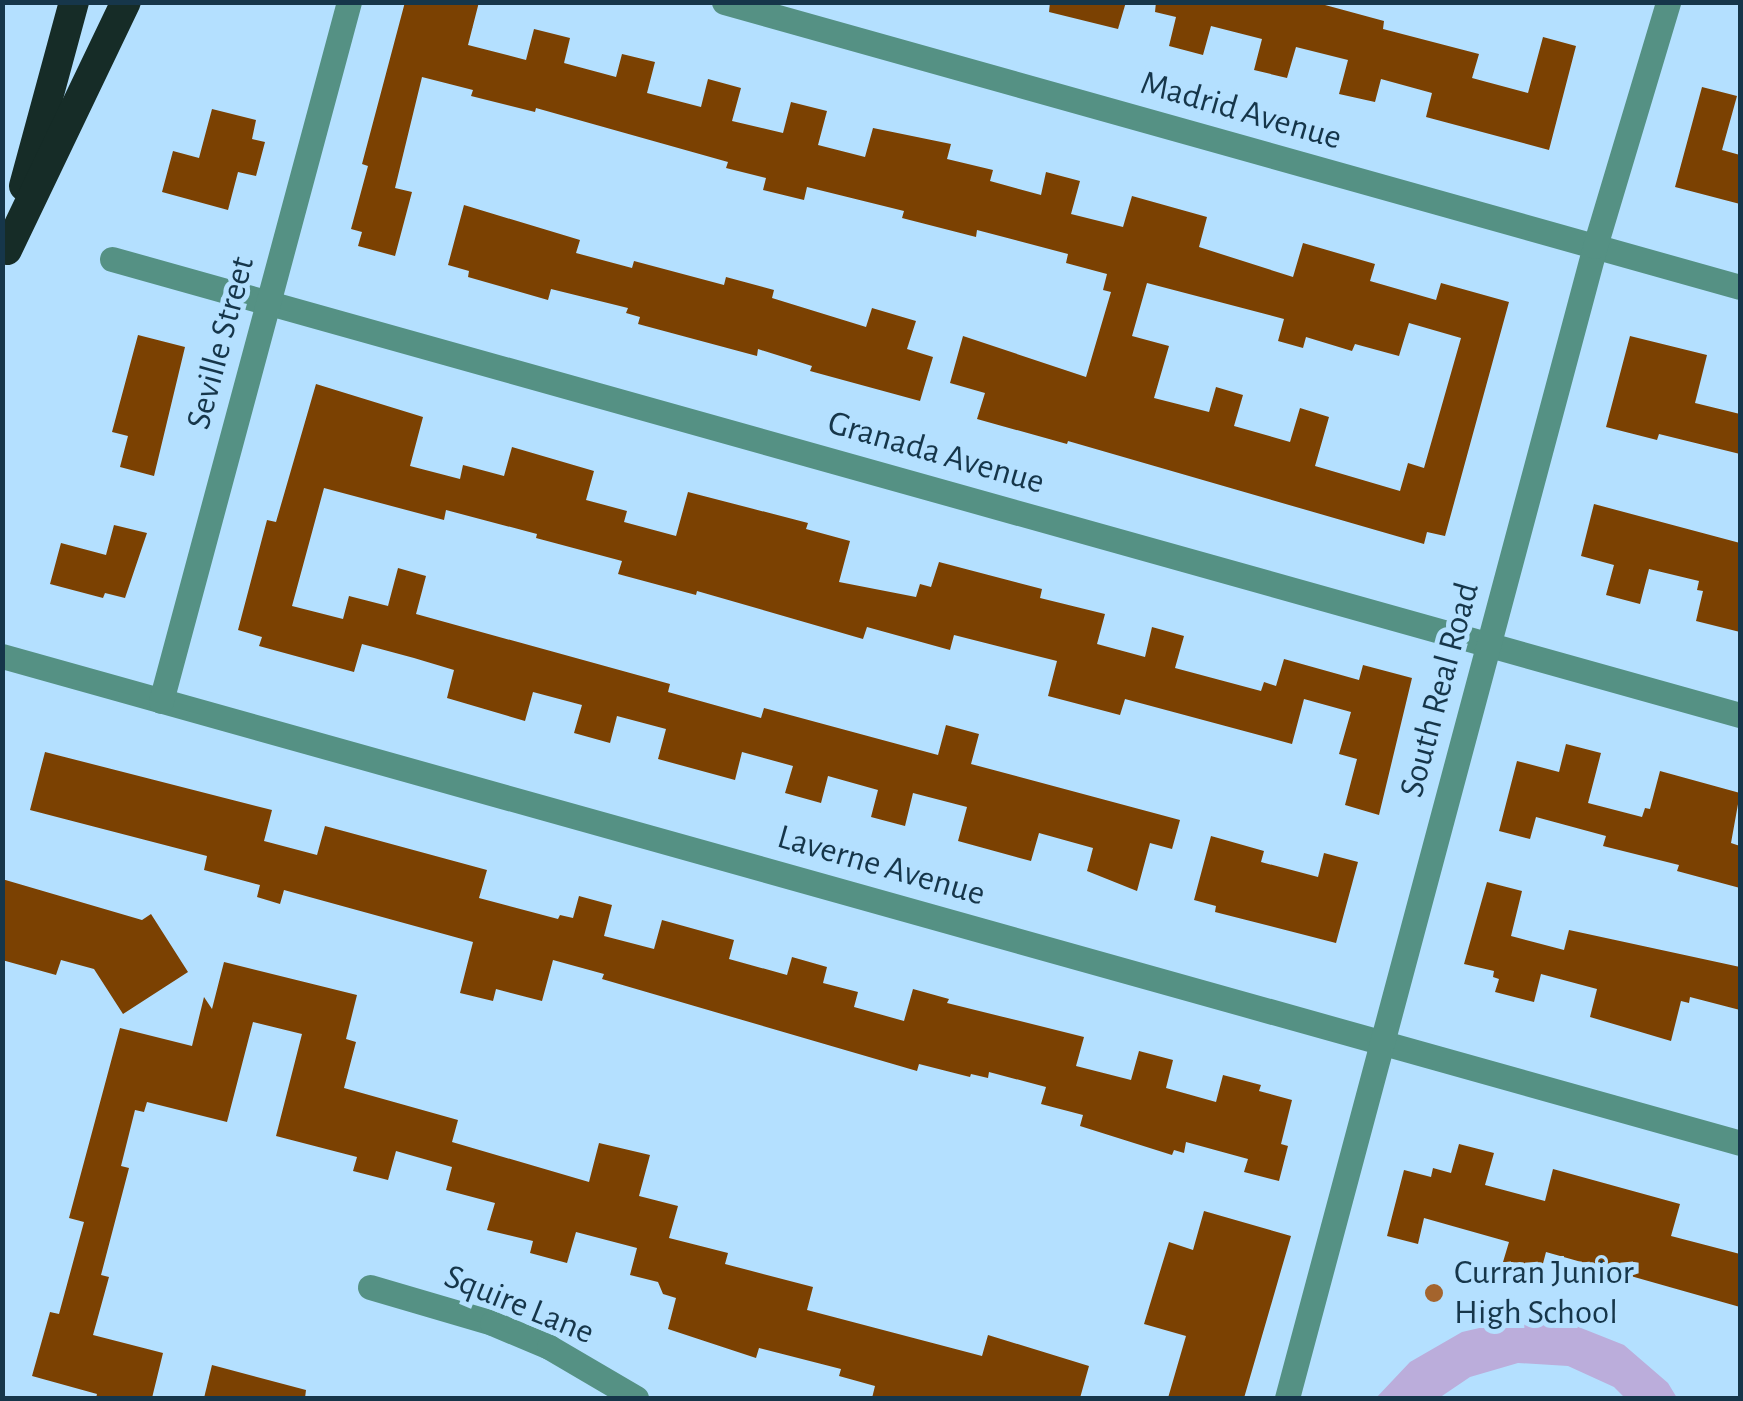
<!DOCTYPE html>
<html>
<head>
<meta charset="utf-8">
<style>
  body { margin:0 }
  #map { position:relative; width:1743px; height:1401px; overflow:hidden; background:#b4e0ff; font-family:"Alegreya Sans",sans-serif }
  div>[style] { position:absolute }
  .green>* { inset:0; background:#bbaddb }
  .building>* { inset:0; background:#7b4102 }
  .minor>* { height:25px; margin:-12.5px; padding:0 12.5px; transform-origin:12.5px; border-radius:12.5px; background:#559184 }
  .highway>* { height:30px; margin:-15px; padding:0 15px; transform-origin:15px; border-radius:15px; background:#162c27 }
  .dots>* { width:28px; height:28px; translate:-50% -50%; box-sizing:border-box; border:5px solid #b4e0ff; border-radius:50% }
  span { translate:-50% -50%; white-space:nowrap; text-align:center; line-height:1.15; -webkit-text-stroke:10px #b4e0ff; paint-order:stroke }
  .street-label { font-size:35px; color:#16364a }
  .poi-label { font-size:35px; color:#16364a }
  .left { translate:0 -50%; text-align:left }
  .frame { position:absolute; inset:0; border:5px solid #16364a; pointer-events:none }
</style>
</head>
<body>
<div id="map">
  <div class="green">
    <div style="clip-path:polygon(1514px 1320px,1571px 1324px,1624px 1345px,1668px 1383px,1677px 1398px,1625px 1398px,1614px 1387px,1568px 1366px,1518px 1363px,1470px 1377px,1439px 1398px,1376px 1398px,1410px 1362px,1462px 1332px)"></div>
  </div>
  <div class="building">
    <div style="clip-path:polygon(evenodd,405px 2px,479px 2px,468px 45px,526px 60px,534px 29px,570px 38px,564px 63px,616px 77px,622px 54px,655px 62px,647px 93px,701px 107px,708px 79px,741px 88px,732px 121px,783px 133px,791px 102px,827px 111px,818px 145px,865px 157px,873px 128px,951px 144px,947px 159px,993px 170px,990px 181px,1041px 195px,1046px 172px,1080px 181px,1071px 214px,1123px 227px,1132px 196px,1207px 217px,1199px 247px,1293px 277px,1303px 243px,1375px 264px,1370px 281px,1436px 300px,1441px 283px,1509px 302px,1445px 536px,1427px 532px,1424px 544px,1068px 441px,1067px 444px,977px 419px,985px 393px,950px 383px,963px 336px,1086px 377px,1111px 292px,1103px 290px,1107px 274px,1066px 263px,1068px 254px,977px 230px,976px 237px,902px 218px,904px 211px,807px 187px,804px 200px,763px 190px,766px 178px,726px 168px,728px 162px,536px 108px,535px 112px,471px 96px,473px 90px,422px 77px,395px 188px,412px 192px,395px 256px,358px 246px,362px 232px,351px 229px,368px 166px,362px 164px,405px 2px,1147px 283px,1284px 319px,1278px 341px,1303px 348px,1306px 337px,1352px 351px,1355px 344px,1399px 356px,1409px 323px,1461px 338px,1424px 468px,1408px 463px,1400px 491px,1315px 466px,1329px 417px,1300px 408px,1290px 442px,1234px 426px,1243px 395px,1216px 387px,1209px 412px,1154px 398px,1169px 346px,1132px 336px,1147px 283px)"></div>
    <div style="clip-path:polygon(1050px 2px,1126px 2px,1118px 29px,1049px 12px)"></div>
    <div style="clip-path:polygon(1156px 2px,1314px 2px,1384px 21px,1383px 29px,1479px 54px,1472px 78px,1528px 93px,1543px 37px,1576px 46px,1549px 150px,1426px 117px,1432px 93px,1381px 79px,1375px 102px,1339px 94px,1348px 60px,1296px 47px,1287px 78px,1254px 70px,1262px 39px,1211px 26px,1203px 55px,1169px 46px,1176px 17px,1155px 12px)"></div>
    <div style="clip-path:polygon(1702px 87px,1737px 96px,1722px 150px,1740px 155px,1740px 204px,1675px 187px)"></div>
    <div style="clip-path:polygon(212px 109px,256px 120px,252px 139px,265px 142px,256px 176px,238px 172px,228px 210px,162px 192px,173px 151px,199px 158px)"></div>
    <div style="clip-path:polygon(464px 205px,580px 240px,576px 253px,632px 268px,634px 261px,724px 285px,726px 277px,774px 290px,772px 298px,866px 327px,872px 308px,916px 321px,907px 349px,933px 357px,920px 401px,810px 371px,812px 366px,758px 349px,757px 356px,638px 324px,640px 317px,626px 313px,628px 308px,551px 289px,548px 300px,468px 277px,469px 271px,448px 265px)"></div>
    <div style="clip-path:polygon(138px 335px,185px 347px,154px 476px,120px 467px,128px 436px,112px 432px)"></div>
    <div style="clip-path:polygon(1630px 336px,1707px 355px,1695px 403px,1740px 414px,1740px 454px,1659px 434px,1657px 440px,1606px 427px)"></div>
    <div style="clip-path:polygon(316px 384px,423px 417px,410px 466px,460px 479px,463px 465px,504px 476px,512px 447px,594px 471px,586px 500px,627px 511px,624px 522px,676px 536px,688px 492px,808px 523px,806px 529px,850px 541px,839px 582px,916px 597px,920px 584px,931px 587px,939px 562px,1042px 589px,1040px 598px,1105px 614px,1097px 644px,1145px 657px,1152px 627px,1184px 636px,1175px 668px,1261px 691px,1264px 682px,1276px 686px,1284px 659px,1359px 680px,1363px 665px,1412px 678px,1379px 815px,1345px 805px,1357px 759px,1339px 754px,1351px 712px,1304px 699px,1292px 744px,1125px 699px,1120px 715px,1048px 696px,1057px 661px,954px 635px,950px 650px,867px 627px,863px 639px,697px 591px,696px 595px,618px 574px,622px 561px,536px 538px,537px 534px,446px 510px,444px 520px,324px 488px,292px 606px,343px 619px,349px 596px,388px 606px,398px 568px,426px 576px,416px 614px,670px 684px,668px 692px,761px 718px,764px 708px,938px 755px,946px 725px,979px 734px,971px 764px,1180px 820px,1172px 849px,1150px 843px,1137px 891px,1087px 871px,1093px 848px,1039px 833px,1031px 861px,958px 841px,967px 807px,913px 793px,905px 826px,871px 817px,878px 790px,828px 776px,821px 803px,785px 793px,793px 766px,742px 752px,735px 780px,658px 759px,666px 729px,617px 716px,610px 743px,574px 733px,582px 705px,533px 692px,525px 721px,447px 698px,454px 670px,414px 658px,362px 644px,354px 672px,259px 646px,262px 637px,238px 630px,267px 520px,276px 522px)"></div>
    <div style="clip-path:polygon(1594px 504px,1740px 543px,1740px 632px,1696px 621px,1703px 591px,1697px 590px,1699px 581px,1649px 569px,1640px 604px,1606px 595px,1614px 565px,1581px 556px)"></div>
    <div style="clip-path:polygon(114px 525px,147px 533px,125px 598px,105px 593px,103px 598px,50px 584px,61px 543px,106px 555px)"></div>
    <div style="clip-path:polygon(1566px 744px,1601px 753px,1588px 803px,1642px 817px,1645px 808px,1650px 809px,1660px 771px,1740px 793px,1731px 843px,1740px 846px,1740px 888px,1677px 871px,1679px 865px,1603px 846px,1606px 836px,1536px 817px,1530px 839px,1499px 831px,1517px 761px,1559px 772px)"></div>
    <div style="clip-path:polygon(45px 752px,272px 810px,264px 841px,317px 855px,325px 826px,487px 870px,479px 898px,558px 919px,560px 915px,573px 918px,579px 896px,612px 905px,604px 936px,654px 949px,662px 920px,734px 940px,729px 959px,787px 975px,792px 957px,827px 967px,823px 983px,858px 992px,854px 1007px,904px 1021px,913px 989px,949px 999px,947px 1003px,1084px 1037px,1076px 1066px,1131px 1080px,1139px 1051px,1173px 1060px,1166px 1088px,1216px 1102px,1223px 1075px,1261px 1085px,1259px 1091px,1292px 1100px,1281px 1144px,1288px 1146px,1279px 1181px,1244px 1172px,1248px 1159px,1186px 1142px,1184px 1153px,1174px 1150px,1172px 1155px,1080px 1126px,1083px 1115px,1041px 1104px,1046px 1087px,989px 1072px,988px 1078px,971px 1074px,970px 1077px,919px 1064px,917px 1071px,602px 979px,604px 974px,553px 960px,542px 1001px,496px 989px,493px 1001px,460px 993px,473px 942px,284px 890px,280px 904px,257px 897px,260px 885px,204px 870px,207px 856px,30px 810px)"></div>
    <div style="clip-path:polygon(1211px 836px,1264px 851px,1261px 862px,1318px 877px,1324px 853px,1358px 862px,1336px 943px,1215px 912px,1216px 906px,1194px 900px)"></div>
    <div style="clip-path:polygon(2px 879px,142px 920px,151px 914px,188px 972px,123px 1014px,94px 969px,61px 960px,56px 975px,2px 960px)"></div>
    <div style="clip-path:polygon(1487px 882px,1522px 891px,1511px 936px,1564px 950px,1569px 930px,1740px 967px,1740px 1010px,1690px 997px,1689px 1003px,1681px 1001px,1671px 1041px,1590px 1017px,1597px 989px,1541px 974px,1534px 1002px,1495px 992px,1499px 979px,1493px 977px,1494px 971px,1464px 964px)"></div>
    <div style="clip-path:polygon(224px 962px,357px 995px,346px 1039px,356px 1042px,344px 1088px,458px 1120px,452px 1142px,589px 1182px,599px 1143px,650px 1155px,639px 1196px,678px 1206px,669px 1238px,728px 1253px,725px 1264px,813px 1287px,807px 1310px,982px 1356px,988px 1335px,1089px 1366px,1080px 1398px,872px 1398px,875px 1386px,839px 1376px,841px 1369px,759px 1348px,756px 1358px,668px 1329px,676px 1298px,663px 1294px,658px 1282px,630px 1275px,637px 1248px,576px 1232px,567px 1263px,530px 1253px,533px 1241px,487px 1230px,495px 1203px,446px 1190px,452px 1167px,396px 1151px,388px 1180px,353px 1171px,357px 1157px,276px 1136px,302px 1034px,253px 1022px,227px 1122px,147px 1102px,144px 1112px,135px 1110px,121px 1166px,129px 1168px,101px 1275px,109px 1277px,93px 1335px,163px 1353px,152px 1398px,96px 1398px,97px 1394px,32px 1376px,50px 1312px,59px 1314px,84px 1222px,69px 1218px,120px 1028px,192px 1046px,204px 997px,212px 1009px)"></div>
    <div style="clip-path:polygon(1459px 1144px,1494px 1153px,1485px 1185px,1545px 1201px,1553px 1169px,1680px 1204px,1671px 1236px,1740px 1254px,1740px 1307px,1546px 1252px,1541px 1271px,1503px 1262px,1509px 1242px,1424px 1218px,1418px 1244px,1387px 1236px,1404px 1170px,1431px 1177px,1433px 1168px,1451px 1173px)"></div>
    <div style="clip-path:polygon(1204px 1211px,1291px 1236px,1244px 1398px,1168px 1398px,1186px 1336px,1144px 1324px,1169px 1242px,1193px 1250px)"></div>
    <div style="clip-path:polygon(212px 1365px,306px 1390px,305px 1398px,204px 1398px)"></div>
  </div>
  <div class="minor">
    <div style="left:724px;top:2px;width:1055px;rotate:15.67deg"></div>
    <div style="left:112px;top:259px;width:1691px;rotate:15.65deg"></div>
    <div style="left:2px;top:656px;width:1805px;rotate:15.65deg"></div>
    <div style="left:161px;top:701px;width:724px;rotate:-74.95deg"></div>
    <div style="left:370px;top:1287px;width:127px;rotate:16.4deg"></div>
    <div style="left:492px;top:1323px;width:62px;rotate:22.8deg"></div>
    <div style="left:549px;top:1347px;width:101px;rotate:30.4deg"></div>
    <div style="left:1287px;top:1398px;width:1192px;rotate:-75.03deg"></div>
    <div style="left:1595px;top:246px;width:255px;rotate:-73.3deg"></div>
  </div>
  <div class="highway">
    <div style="left:24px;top:186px;width:191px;rotate:-74.8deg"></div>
    <div style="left:7px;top:250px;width:275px;rotate:-64.4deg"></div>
  </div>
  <div class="dots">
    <div style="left:1434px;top:1293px;background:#a4642d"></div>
  </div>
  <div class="street-label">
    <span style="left:1241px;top:111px;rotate:16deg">Madrid Avenue</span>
    <span style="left:221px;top:343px;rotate:-75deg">Seville Street</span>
    <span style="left:936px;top:453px;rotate:16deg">Granada Avenue</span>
    <span style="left:1440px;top:690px;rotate:-75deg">South Real Road</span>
    <span style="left:881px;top:866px;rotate:16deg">Laverne Avenue</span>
    <span style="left:519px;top:1305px;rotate:22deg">Squire Lane</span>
  </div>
  <div class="poi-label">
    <span class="left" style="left:1454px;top:1293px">Curran Junior<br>High School</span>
  </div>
  <div class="frame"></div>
</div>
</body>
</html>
